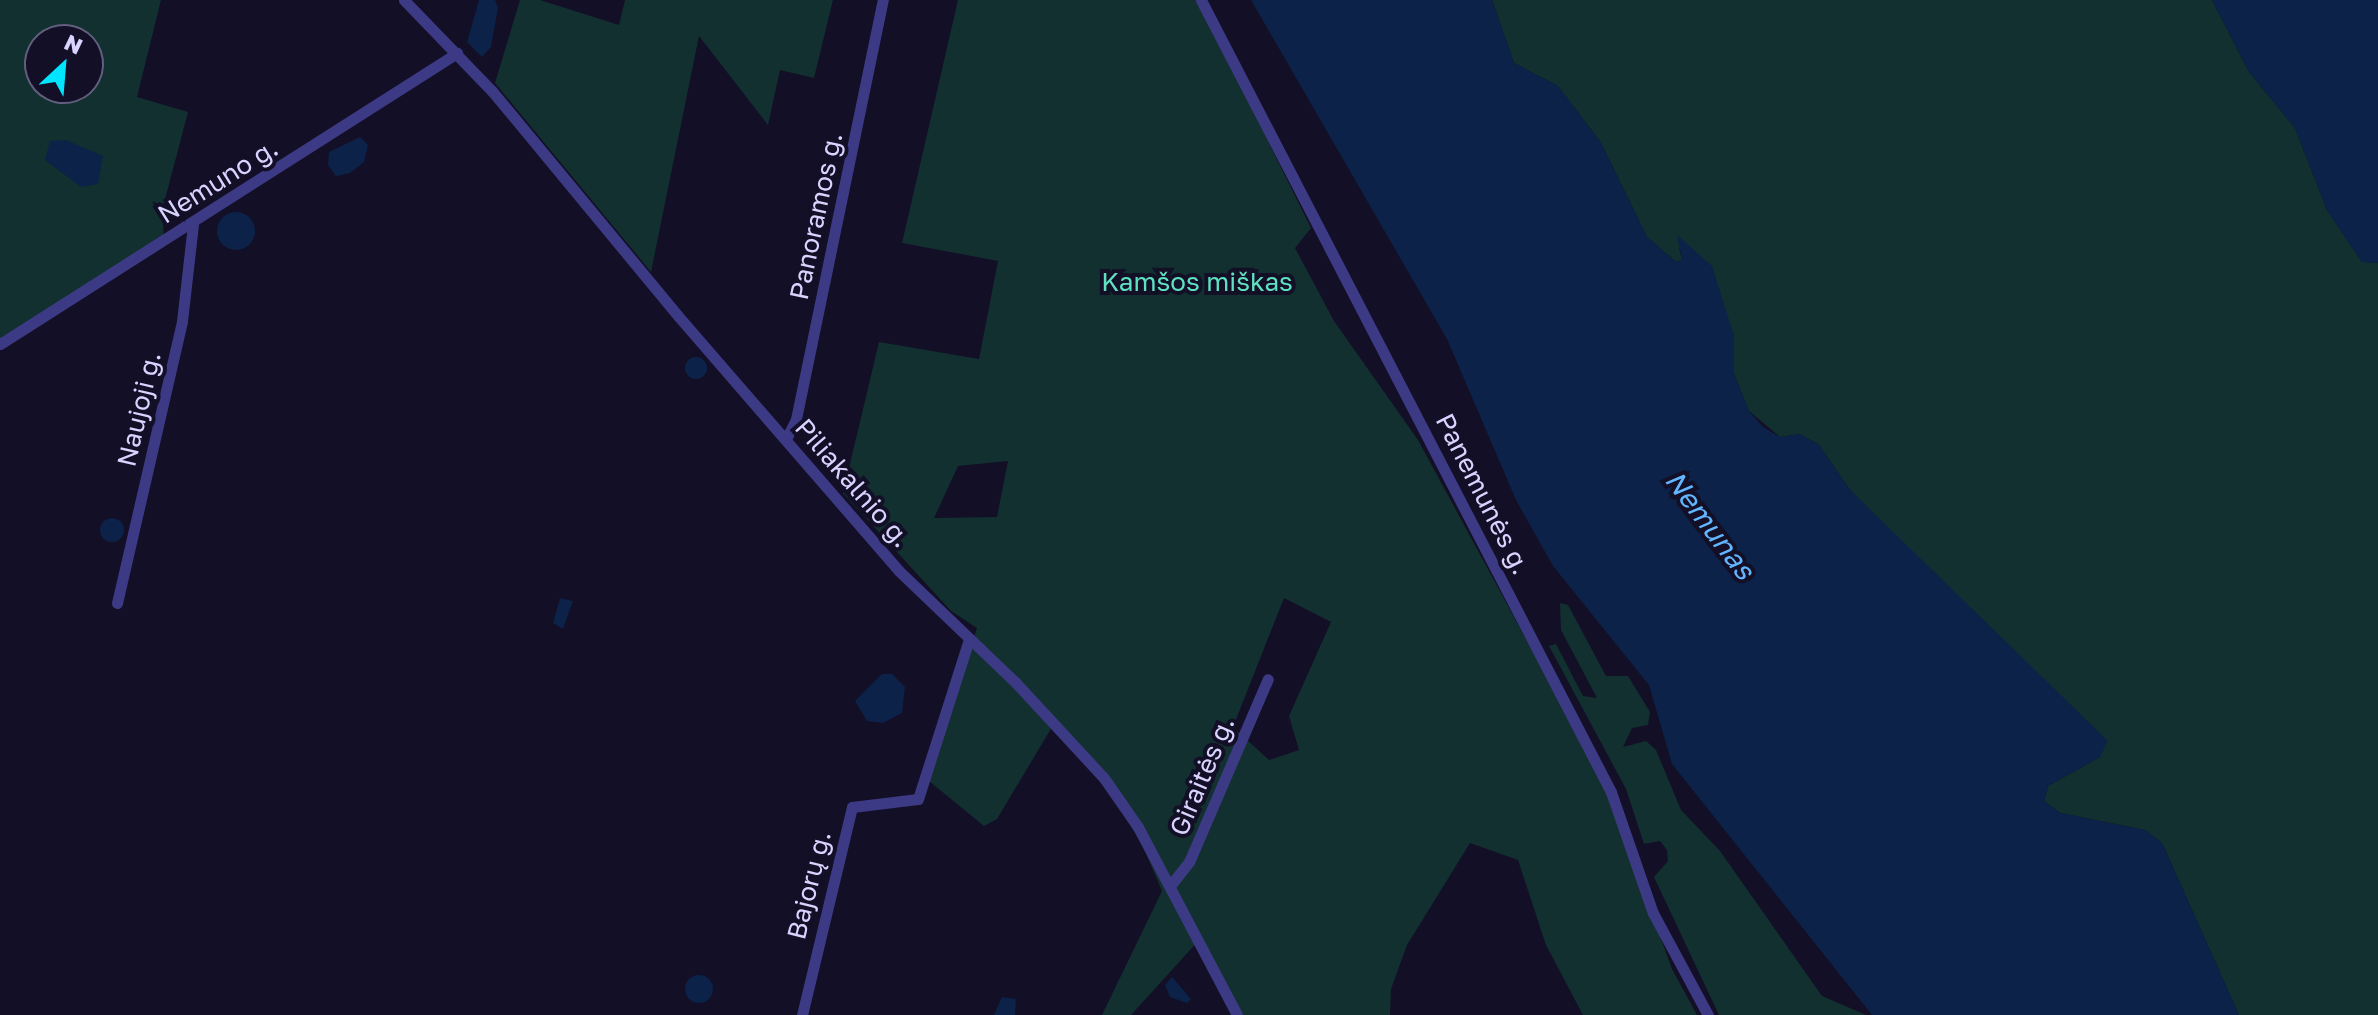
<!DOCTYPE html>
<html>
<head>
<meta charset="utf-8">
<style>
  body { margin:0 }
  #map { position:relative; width:2378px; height:1015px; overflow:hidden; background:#130f26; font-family:"Golos Text",sans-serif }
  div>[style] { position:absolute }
  .green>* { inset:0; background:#12302f }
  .water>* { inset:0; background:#0c2248 }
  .round { border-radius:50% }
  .minor>* { height:11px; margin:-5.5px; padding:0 5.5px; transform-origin:5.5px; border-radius:5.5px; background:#3d3a85 }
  span { translate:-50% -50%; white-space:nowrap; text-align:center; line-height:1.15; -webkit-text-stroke:8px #130f26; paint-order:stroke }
  .street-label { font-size:26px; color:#d9d4ff }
  .park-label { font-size:26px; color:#5fe0c0 }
  .water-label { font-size:28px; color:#62b6ff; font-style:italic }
  .north { position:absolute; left:24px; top:24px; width:80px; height:80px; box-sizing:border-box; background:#130f26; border:2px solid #625e7d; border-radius:50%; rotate:26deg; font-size:22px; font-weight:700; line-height:32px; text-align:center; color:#d9d4ff }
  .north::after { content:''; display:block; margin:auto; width:28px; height:36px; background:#00e5ff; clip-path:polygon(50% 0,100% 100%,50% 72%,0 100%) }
</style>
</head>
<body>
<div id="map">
  <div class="green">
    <div style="clip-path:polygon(evenodd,0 0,161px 0,137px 97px,188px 112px,162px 211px,164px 240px,0 344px,0 0,40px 40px,88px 40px,88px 88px,40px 88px,40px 40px)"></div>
    <div style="clip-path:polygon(520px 0,540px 0,619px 25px,625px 0,833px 0,814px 78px,780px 70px,768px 125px,699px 36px,651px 272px,495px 83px)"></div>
    <div style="clip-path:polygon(evenodd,958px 0,1198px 0,1311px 228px,1295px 248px,1334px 321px,1418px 440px,1605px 785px,1672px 969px,1697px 1015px,1583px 1015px,1546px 945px,1518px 860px,1470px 843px,1407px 945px,1391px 989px,1390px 1015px,1237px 1015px,1201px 938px,1131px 1015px,1102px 1015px,1162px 891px,1142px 844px,1103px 782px,1052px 727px,997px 819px,984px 826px,929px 781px,977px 628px,951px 611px,843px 493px,879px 342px,979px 359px,998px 261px,902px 243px,958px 0,1008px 461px,997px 517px,934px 518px,958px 466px,1008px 461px,958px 0,1284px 598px,1331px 622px,1289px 716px,1299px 750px,1269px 760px,1233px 727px,1284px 598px)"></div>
    <div style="clip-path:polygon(1492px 0,2212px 0,2249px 72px,2295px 128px,2327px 210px,2362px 262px,2378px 263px,2378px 1015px,2239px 1015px,2162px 843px,2145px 830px,2060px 813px,2044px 801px,2048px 786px,2100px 757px,1850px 490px,1819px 445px,1800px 434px,1780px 437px,1749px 411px,1734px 374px,1734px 336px,1679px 247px,1682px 260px,1676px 262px,1647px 237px,1601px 143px,1558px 86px,1514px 63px)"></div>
    <div style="clip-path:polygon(1560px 603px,1568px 605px,1606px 676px,1628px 676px,1650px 712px,1648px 725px,1632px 728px,1623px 747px,1646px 741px,1656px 750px,1681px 810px,1720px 851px,1822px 996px,1866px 1015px,1719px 1015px,1654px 877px,1668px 861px,1667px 850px,1660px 841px,1644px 844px,1626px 789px,1549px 646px,1556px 644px,1583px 696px,1597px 698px,1561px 630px)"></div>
  </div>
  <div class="water">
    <div style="clip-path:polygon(479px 0,495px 0,498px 8px,491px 47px,482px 57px,467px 42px)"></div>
    <div style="clip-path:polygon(1251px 0,1492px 0,1514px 63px,1558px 86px,1601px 143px,1647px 237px,1676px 262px,1682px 260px,1677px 235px,1712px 266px,1734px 336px,1734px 374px,1749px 411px,1763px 427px,1780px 437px,1800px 434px,1819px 445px,1850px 490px,2108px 741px,2100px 757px,2048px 786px,2044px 801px,2060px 813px,2145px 830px,2162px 843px,2239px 1015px,1872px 1015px,1672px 764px,1649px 685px,1553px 566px,1516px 500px,1447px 339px)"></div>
    <div style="clip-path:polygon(2212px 0,2378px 0,2378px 263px,2362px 262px,2327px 210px,2295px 128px,2249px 72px)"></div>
    <div style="clip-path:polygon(360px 137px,368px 145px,364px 162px,350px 173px,336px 176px,328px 165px,329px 152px)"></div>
    <div style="clip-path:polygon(66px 140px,103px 156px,98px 184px,81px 187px,45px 160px,50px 141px)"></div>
    <div class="round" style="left:217px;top:212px;width:38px;height:38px"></div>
    <div class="round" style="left:685px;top:357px;width:22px;height:22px"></div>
    <div class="round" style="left:100px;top:518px;width:24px;height:24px"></div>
    <div style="clip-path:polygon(560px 598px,573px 601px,563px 629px,553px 623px)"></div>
    <div style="clip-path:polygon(882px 674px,892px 674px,905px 687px,902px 713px,883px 723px,867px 721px,855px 701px)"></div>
    <div class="round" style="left:685px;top:975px;width:28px;height:28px"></div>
    <div style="clip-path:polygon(1172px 977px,1191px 999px,1187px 1003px,1170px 997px,1165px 985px)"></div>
    <div style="clip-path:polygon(1002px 997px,1016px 999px,1015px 1015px,994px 1015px)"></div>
  </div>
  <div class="minor">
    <div style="left:404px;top:0;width:127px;rotate:46deg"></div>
    <div style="left:492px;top:91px;width:293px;rotate:50.4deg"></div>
    <div style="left:679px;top:317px;width:336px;rotate:49.1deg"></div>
    <div style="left:899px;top:571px;width:162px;rotate:43.7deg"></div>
    <div style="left:1016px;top:683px;width:129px;rotate:47.2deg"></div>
    <div style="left:1104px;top:778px;width:60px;rotate:55.2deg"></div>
    <div style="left:1138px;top:827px;width:212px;rotate:62.2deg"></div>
    <div style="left:1201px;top:0;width:892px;rotate:62.63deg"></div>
    <div style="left:1611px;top:792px;width:128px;rotate:70.9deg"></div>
    <div style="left:1653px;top:913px;width:116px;rotate:61.7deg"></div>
    <div style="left:0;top:344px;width:542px;rotate:-32.49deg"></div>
    <div style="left:786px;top:439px;width:22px;rotate:-63deg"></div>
    <div style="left:796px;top:419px;width:428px;rotate:-78.3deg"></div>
    <div style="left:117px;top:603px;width:289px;rotate:-77deg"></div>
    <div style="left:182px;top:321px;width:98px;rotate:-83.5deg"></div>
    <div style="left:1170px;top:886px;width:31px;rotate:-52deg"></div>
    <div style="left:1189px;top:862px;width:199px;rotate:-66.7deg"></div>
    <div style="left:802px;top:1015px;width:214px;rotate:-76.5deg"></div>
    <div style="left:852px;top:807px;width:66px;rotate:-6.9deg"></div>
    <div style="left:918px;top:799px;width:168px;rotate:-72.3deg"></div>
  </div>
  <div class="street-label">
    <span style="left:218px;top:181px;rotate:-32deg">Nemuno g.</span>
    <span style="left:816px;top:216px;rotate:-78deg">Panoramos g.</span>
    <span style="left:139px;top:409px;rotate:-77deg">Naujoji g.</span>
    <span style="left:853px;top:483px;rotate:49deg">Piliakalnio g.</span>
    <span style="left:1483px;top:494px;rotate:63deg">Panemunės g.</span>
    <span style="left:1202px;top:776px;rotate:-67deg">Giraitės g.</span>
    <span style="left:809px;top:885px;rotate:-76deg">Bajorų g.</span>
  </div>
  <div class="park-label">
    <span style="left:1197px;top:282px">Kamšos miškas</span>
  </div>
  <div class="water-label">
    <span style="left:1710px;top:525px;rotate:53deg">Nemunas</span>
  </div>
  <div class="north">N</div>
</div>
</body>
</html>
